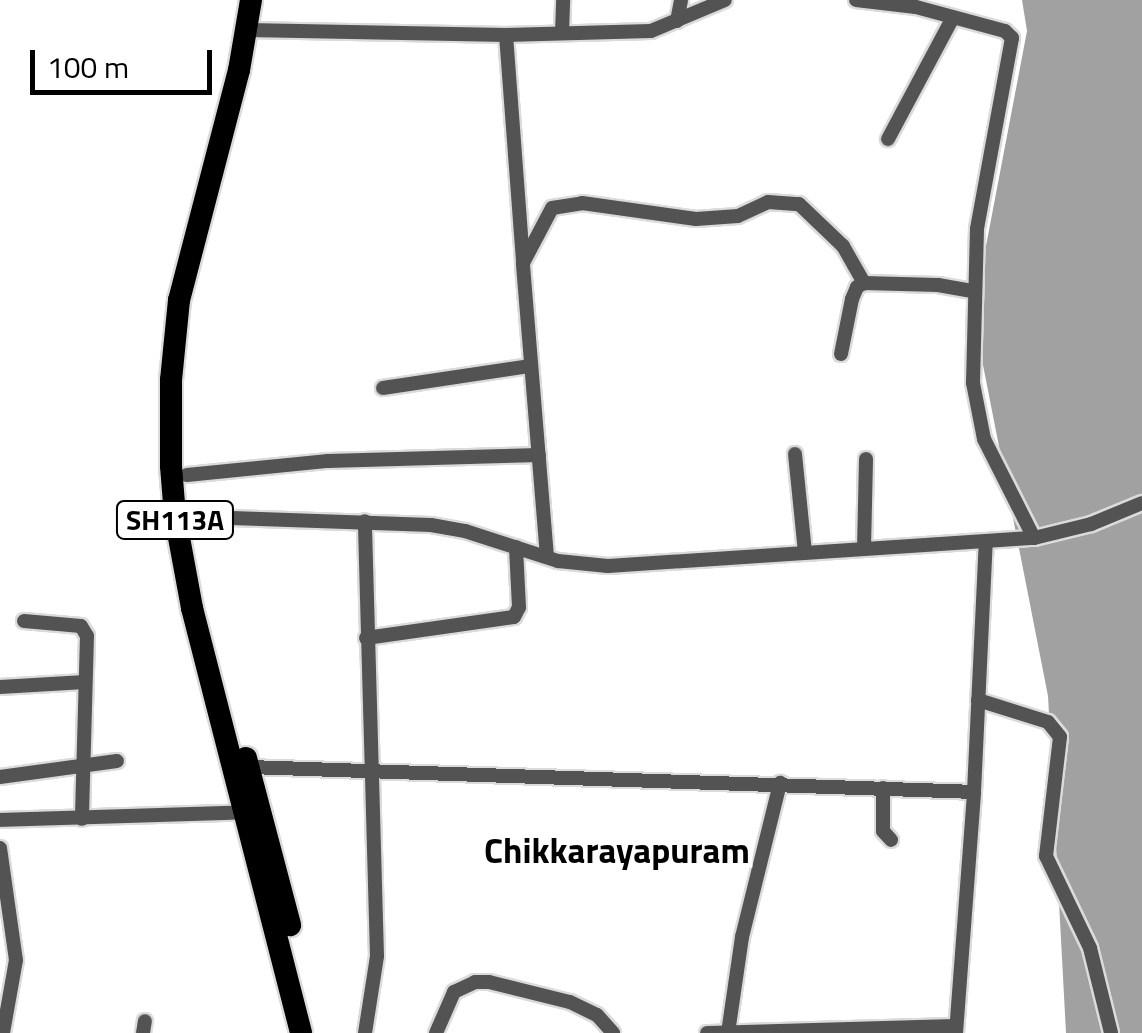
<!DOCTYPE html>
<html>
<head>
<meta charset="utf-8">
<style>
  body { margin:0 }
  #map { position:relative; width:1142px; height:1033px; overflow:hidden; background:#fff; font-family:"Titillium Web",sans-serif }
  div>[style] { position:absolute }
  .water>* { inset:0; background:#a1a1a1 }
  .roads { filter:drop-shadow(2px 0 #dbdbdb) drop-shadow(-2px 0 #dbdbdb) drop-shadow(0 2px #dbdbdb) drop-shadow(0 -2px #dbdbdb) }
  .minor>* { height:14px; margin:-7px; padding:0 7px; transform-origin:7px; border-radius:7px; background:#535353 }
  .primary>* { height:22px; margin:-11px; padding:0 11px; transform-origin:11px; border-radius:11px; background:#000 }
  span { translate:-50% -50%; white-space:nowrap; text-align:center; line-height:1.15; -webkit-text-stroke:9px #fff; paint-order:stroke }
  .shield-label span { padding:2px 8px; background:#fff; border:2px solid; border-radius:8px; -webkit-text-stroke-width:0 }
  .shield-label { font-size:28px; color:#000; font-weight:700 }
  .quarter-label { font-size:35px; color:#000; font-weight:700 }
  .scale { position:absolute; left:30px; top:50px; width:182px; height:45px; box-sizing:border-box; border:5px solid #000; border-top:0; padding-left:12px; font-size:30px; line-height:35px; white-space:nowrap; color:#000; -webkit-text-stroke:8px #fff; paint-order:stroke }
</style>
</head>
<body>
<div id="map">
  <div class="water">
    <div style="clip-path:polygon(1022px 0,1142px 0,1142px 1033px,1066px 1033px,1048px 696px,973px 314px,1027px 31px)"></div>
  </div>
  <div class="roads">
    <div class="minor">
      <div style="left:856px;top:0;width:60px;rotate:6.7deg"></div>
      <div style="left:916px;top:7px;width:92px;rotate:15.1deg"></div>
      <div style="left:1005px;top:31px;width:10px;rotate:45deg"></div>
      <div style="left:1012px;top:38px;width:194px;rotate:100.4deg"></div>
      <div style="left:977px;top:229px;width:154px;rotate:91.5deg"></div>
      <div style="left:973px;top:383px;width:57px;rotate:78.9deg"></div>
      <div style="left:984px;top:439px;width:111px;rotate:63.2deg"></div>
      <div style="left:677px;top:21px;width:21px;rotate:-79deg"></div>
      <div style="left:247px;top:30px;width:259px;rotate:1.1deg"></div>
      <div style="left:506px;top:35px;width:145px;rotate:-1.6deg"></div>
      <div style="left:651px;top:31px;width:80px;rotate:-22.7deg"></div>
      <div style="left:562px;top:33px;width:33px;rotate:-88deg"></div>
      <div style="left:506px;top:35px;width:228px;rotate:85.7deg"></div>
      <div style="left:888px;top:139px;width:136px;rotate:-61.9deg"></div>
      <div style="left:841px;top:354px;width:56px;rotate:-78.7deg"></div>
      <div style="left:852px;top:299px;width:13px;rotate:-67deg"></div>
      <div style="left:857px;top:287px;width:8px;rotate:-30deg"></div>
      <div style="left:864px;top:283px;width:74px;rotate:1.5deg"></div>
      <div style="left:938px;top:285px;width:36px;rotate:10deg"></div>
      <div style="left:383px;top:388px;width:149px;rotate:-8.5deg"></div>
      <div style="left:795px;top:454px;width:99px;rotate:84.2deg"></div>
      <div style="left:187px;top:475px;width:142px;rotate:-5.7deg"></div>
      <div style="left:328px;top:461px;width:211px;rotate:-1.6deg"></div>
      <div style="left:175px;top:516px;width:256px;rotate:2deg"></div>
      <div style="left:431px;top:525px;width:35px;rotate:10deg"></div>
      <div style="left:465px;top:531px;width:98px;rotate:17.9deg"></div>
      <div style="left:558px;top:561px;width:50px;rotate:5.7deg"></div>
      <div style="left:608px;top:566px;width:427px;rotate:-3.8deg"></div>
      <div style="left:1034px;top:538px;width:59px;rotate:-13.8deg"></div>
      <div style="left:1091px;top:524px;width:55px;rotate:-22.4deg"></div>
      <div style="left:864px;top:548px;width:89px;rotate:-88.7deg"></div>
      <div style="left:547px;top:557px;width:295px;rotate:-94.7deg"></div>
      <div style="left:523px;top:263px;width:62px;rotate:-62.2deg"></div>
      <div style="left:552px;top:208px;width:30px;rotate:-9deg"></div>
      <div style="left:582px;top:203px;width:115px;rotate:8deg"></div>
      <div style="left:696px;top:219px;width:42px;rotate:-4.1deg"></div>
      <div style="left:738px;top:216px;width:33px;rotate:-25deg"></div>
      <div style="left:768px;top:202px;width:31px;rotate:4deg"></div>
      <div style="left:799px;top:204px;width:61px;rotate:43.7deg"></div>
      <div style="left:843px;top:246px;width:43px;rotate:60.4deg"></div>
      <div style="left:24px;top:621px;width:57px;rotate:5deg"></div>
      <div style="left:81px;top:626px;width:12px;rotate:59deg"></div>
      <div style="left:87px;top:636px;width:183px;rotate:91.6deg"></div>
      <div style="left:366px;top:638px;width:149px;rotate:-8.1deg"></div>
      <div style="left:514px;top:617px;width:11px;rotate:-63deg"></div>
      <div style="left:519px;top:607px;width:60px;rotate:-92.9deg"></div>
      <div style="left:0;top:687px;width:85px;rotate:-3.4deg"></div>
      <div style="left:978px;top:700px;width:73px;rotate:17.4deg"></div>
      <div style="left:1048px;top:722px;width:19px;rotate:51deg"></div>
      <div style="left:1060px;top:737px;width:120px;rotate:96.7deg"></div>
      <div style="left:1046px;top:856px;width:102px;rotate:64.4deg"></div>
      <div style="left:1090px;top:948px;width:88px;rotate:76.1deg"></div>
      <div style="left:249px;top:767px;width:725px;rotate:1.97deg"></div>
      <div style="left:0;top:777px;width:118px;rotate:-7.8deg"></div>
      <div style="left:883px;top:788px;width:43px;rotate:90deg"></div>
      <div style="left:883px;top:831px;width:12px;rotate:48deg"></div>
      <div style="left:0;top:820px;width:249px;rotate:-1.8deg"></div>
      <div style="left:0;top:848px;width:113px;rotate:81.9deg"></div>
      <div style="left:16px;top:960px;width:74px;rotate:100.1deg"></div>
      <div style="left:143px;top:1033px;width:12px;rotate:-81deg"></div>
      <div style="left:365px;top:1033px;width:78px;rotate:-81.1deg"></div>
      <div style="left:377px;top:956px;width:435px;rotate:-91.6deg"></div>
      <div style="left:436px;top:1033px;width:45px;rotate:-66.3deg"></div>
      <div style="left:454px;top:992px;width:23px;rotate:-25deg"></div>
      <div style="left:475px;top:982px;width:14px"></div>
      <div style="left:489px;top:982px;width:83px;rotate:13.9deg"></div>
      <div style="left:570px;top:1002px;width:30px;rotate:26deg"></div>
      <div style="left:597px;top:1015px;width:24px;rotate:48deg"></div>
      <div style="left:707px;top:1033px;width:249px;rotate:-1.6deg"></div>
      <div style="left:728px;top:1033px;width:97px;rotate:-81.7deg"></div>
      <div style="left:742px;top:937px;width:159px;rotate:-76.1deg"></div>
      <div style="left:956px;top:1033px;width:242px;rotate:-85.7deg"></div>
      <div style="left:974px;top:792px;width:250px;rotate:-87.3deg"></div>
    </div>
    <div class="primary">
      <div style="left:251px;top:0;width:71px;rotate:99.7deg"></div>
      <div style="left:239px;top:70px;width:238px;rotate:104.6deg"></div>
      <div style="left:179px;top:300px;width:80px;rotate:95.7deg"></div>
      <div style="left:171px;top:380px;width:86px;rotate:90deg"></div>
      <div style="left:171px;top:466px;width:50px;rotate:85.4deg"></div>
      <div style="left:175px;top:516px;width:94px;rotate:79.5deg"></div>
      <div style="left:192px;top:608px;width:439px;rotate:75.6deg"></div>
      <div style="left:246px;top:758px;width:173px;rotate:75.2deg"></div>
    </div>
  </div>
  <div class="shield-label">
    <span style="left:175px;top:520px">SH113A</span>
  </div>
  <div class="quarter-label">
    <span style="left:617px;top:850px">Chikkarayapuram</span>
  </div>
  <div class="scale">100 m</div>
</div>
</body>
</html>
